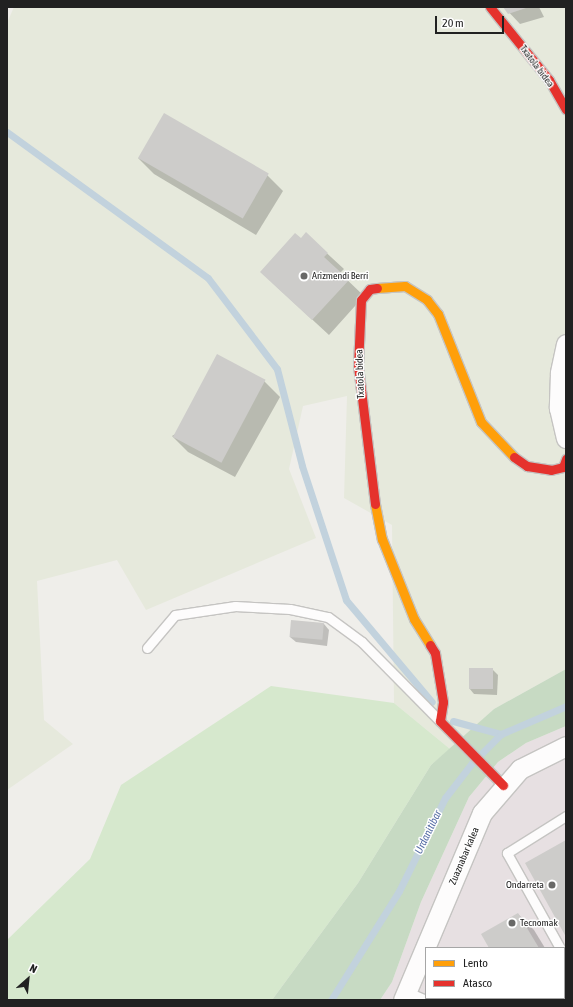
<!DOCTYPE html>
<html>
<head>
<meta charset="utf-8">
<style>
  body { margin:0 }
  #map { position:relative; width:573px; height:1007px; overflow:hidden; background:#efeeea; font-family:"Asap Condensed",sans-serif }
  div>[style] { position:absolute }
  .industrial>* { inset:0; background:#e7e0e2 }
  .farmland>* { inset:0; background:#e6e9dc }
  .grass>* { inset:0; background:#d6e8cd }
  .forest>* { inset:0; background:#c7dac3 }
  .shadow>* { inset:0; background:#0003 }
  .stream>* { height:7px; margin:-3.5px; padding:0 3.5px; transform-origin:3.5px; border-radius:3.5px; background:#c2d2dd }
  .building>* { inset:0; background:#cdccca; transform-origin:0 0 }
  .roads { filter:drop-shadow(1px 0 #c5c4c2) drop-shadow(-1px 0 #c5c4c2) drop-shadow(0 1px #c5c4c2) drop-shadow(0 -1px #c5c4c2) }
  .lane>* { height:9px; margin:-4.5px; padding:0 4.5px; transform-origin:4.5px; border-radius:4.5px; background:#fdfcfc }
  .street>* { height:19px; margin:-9.5px; padding:0 9.5px; transform-origin:9.5px; border-radius:9.5px; background:#fdfcfc }
  .slow>* { height:9px; margin:-4.5px; padding:0 4.5px; transform-origin:4.5px; border-radius:4.5px; background:#ff9f0a }
  .jam>* { height:9px; margin:-4.5px; padding:0 4.5px; transform-origin:4.5px; border-radius:4.5px; background:#e5322d }
  .dots>* { width:11px; height:11px; translate:-50% -50%; box-sizing:border-box; border:2px solid #fff; border-radius:50% }
  span { translate:-50% -50%; white-space:nowrap; text-align:center; line-height:1.15; -webkit-text-stroke:3px #fff; paint-order:stroke }
  .street-label { font-size:10px; color:#212121 }
  .poi-label { font-size:10px; color:#212121 }
  .left { translate:0 -50%; text-align:left }
  .right { translate:-100% -50%; text-align:right }
  .water-label { font-size:11px; color:#586fa6; font-style:italic }
  .frame { position:absolute; inset:0; border:8px solid #212121; pointer-events:none }
  .legend { position:absolute; left:425px; top:947px; width:140px; height:52px; box-sizing:border-box; background:#fff; border:1px solid #a6a6a6; margin:0; padding:5px 7px; list-style:none; font-size:12px; color:#212121 }
  .legend li { display:flex; align-items:center; gap:8px; height:20px }
  .legend b { width:20px; border:1px solid #a6a6a6 }
  .north { position:absolute; left:8px; top:959px; width:40px; height:40px; -webkit-text-stroke:3px #fff; paint-order:stroke; rotate:27deg; font-size:11px; font-weight:700; line-height:16px; text-align:center; color:#212121 }
  .north::after { content:''; display:block; margin:auto; width:14px; height:18px; background:#212121; clip-path:polygon(50% 0,100% 100%,50% 72%,0 100%) }
  .scale { position:absolute; left:435px; top:16px; width:69px; height:18px; box-sizing:border-box; border:2px solid #212121; border-top:0; padding-left:5px; font-size:12px; line-height:14px; white-space:nowrap; color:#212121; -webkit-text-stroke:3px #fff; paint-order:stroke }
</style>
</head>
<body>
<div id="map">
  <div class="industrial">
    <div style="clip-path:polygon(evenodd,566px 726px,566px 1000px,380px 1000px,392px 982px,421px 902px,469px 797px,498px 762px,526px 743px,566px 726px,426px 948px,564px 948px,564px 998px,426px 998px,426px 948px)"></div>
  </div>
  <div class="farmland">
    <div style="clip-path:polygon(14px 7px,566px 7px,566px 669px,494px 709px,450px 749px,394px 703px,392px 525px,344px 498px,347px 396px,303px 406px,289px 469px,316px 538px,146px 610px,117px 560px,37px 581px,44px 720px,73px 744px,7px 790px,7px 23px)"></div>
  </div>
  <div class="grass">
    <div style="clip-path:polygon(271px 686px,394px 703px,450px 749px,431px 765px,358px 883px,272px 1000px,7px 1000px,7px 940px,90px 859px,121px 785px)"></div>
  </div>
  <div class="forest">
    <div style="clip-path:polygon(566px 669px,566px 726px,526px 743px,498px 762px,469px 797px,421px 902px,392px 982px,380px 1000px,272px 1000px,358px 883px,431px 765px,494px 709px)"></div>
  </div>
  <div class="shadow">
    <div style="clip-path:polygon(504px 7px,539px 7px,544px 17px,520px 24px)"></div>
    <div style="clip-path:polygon(138px 158px,267px 175px,283px 191px,256px 235px,154px 174px)"></div>
    <div style="clip-path:polygon(306px 234px,344px 269px,340px 273px,364px 296px,329px 335px,277px 287px)"></div>
    <div style="clip-path:polygon(264px 381px,280px 397px,235px 477px,188px 452px,172px 436px)"></div>
    <div style="clip-path:polygon(292px 621px,324px 624px,329px 630px,327px 646px,296px 642px,290px 637px)"></div>
    <div style="clip-path:polygon(492px 669px,498px 675px,497px 695px,474px 694px,469px 688px)"></div>
    <div style="clip-path:polygon(518px 914px,534px 930px,545px 948px,490px 948px)"></div>
    <div style="clip-path:polygon(564px 982px,566px 1000px,469px 998px,564px 998px)"></div>
  </div>
  <div class="stream">
    <div style="left:7px;top:132px;width:248px;rotate:36deg"></div>
    <div style="left:208px;top:278px;width:114px;rotate:52.8deg"></div>
    <div style="left:277px;top:369px;width:100px;rotate:75.5deg"></div>
    <div style="left:302px;top:466px;width:141px;rotate:71.8deg"></div>
    <div style="left:346px;top:600px;width:133px;rotate:49.9deg"></div>
    <div style="left:453px;top:721px;width:50px;rotate:15.2deg"></div>
    <div style="left:331px;top:1000px;width:128px;rotate:-58deg"></div>
    <div style="left:399px;top:891px;width:104px;rotate:-63.7deg"></div>
    <div style="left:445px;top:798px;width:44px;rotate:-52.4deg"></div>
    <div style="left:472px;top:763px;width:41px;rotate:-45deg"></div>
    <div style="left:501px;top:734px;width:71px;rotate:-23.3deg"></div>
  </div>
  <div class="building">
    <div style="clip-path:polygon(503px 7px,529px 7px,508px 14px)"></div>
    <div style="left:164px;top:113px;width:121px;height:52px;rotate:30deg"></div>
    <div style="clip-path:polygon(306px 232px,328px 253px,324px 257px,349px 280px,312px 320px,260px 272px,295px 233px,301px 238px)"></div>
    <div style="left:217px;top:354px;width:55px;height:94px;rotate:28deg"></div>
    <div style="left:291px;top:620px;width:33px;height:17px;rotate:5deg"></div>
    <div style="left:469px;top:668px;width:24px;height:21px"></div>
    <div style="clip-path:polygon(566px 840px,566px 937px,525px 863px)"></div>
    <div style="clip-path:polygon(518px 913px,539px 948px,489px 948px,481px 934px)"></div>
    <div style="clip-path:polygon(564px 992px,566px 1000px,468px 998px,564px 998px)"></div>
  </div>
  <div class="roads">
    <div class="lane">
      <div style="left:147px;top:648px;width:43px;rotate:-49.7deg"></div>
      <div style="left:175px;top:615px;width:61px;rotate:-8.5deg"></div>
      <div style="left:235px;top:606px;width:55px;rotate:3.1deg"></div>
      <div style="left:290px;top:609px;width:39px;rotate:12deg"></div>
      <div style="left:328px;top:617px;width:42px;rotate:36.3deg"></div>
      <div style="left:362px;top:642px;width:110px;rotate:45.4deg"></div>
      <div style="left:560px;top:948px;width:109px;rotate:-119.2deg"></div>
      <div style="left:507px;top:853px;width:70px;rotate:-32.1deg"></div>
      <div style="left:564px;top:955px;width:4px;rotate:56deg"></div>
      <div style="left:407px;top:992px;width:21px;rotate:23deg"></div>
    </div>
    <div class="street">
      <div style="left:566px;top:344px;width:30px;rotate:102deg"></div>
      <div style="left:560px;top:373px;width:35px;rotate:92deg"></div>
      <div style="left:559px;top:408px;width:31px;rotate:77deg"></div>
      <div style="left:403px;top:1000px;width:203px;rotate:-67.1deg"></div>
      <div style="left:482px;top:813px;width:58px;rotate:-49.2deg"></div>
      <div style="left:520px;top:769px;width:51px;rotate:-26.6deg"></div>
    </div>
    <div class="slow">
      <div style="left:377px;top:288px;width:28px;rotate:-4deg"></div>
      <div style="left:405px;top:286px;width:26px;rotate:32deg"></div>
      <div style="left:427px;top:300px;width:18px;rotate:52deg"></div>
      <div style="left:438px;top:314px;width:116px;rotate:68.3deg"></div>
      <div style="left:481px;top:422px;width:48px;rotate:46.7deg"></div>
      <div style="left:375px;top:504px;width:36px;rotate:79deg"></div>
      <div style="left:382px;top:539px;width:86px;rotate:68.2deg"></div>
      <div style="left:414px;top:619px;width:31px;rotate:58deg"></div>
    </div>
    <div class="jam">
      <div style="left:490px;top:7px;width:94px;rotate:51.1deg"></div>
      <div style="left:549px;top:80px;width:34px;rotate:60deg"></div>
      <div style="left:514px;top:457px;width:16px;rotate:35deg"></div>
      <div style="left:527px;top:466px;width:24px;rotate:9deg"></div>
      <div style="left:551px;top:470px;width:12px;rotate:-14deg"></div>
      <div style="left:563px;top:467px;width:9px;rotate:-69deg"></div>
      <div style="left:375px;top:504px;width:139px;rotate:-97deg"></div>
      <div style="left:358px;top:366px;width:66px;rotate:-87.4deg"></div>
      <div style="left:361px;top:300px;width:14px;rotate:-51deg"></div>
      <div style="left:370px;top:289px;width:7px;rotate:-8deg"></div>
      <div style="left:430px;top:645px;width:9px;rotate:58deg"></div>
      <div style="left:435px;top:653px;width:50px;rotate:80.7deg"></div>
      <div style="left:443px;top:702px;width:19px;rotate:99deg"></div>
      <div style="left:440px;top:721px;width:90px;rotate:45.5deg"></div>
    </div>
  </div>
  <div class="dots">
    <div style="left:304px;top:276px;background:#696967"></div>
    <div style="left:552px;top:885px;background:#696967"></div>
    <div style="left:512px;top:923px;background:#696967"></div>
  </div>
  <div class="street-label">
    <span style="left:537px;top:66px;rotate:53deg">Txatola bidea</span>
    <span style="left:360px;top:374px;rotate:-92deg">Txatola bidea</span>
    <span style="left:464px;top:856px;rotate:-67deg">Zuaznabar kalea</span>
  </div>
  <div class="poi-label">
    <span class="left" style="left:312px;top:276px">Arizmendi Berri</span>
    <span class="right" style="left:544px;top:885px">Ondarreta</span>
    <span class="left" style="left:520px;top:923px">Tecnomak</span>
  </div>
  <div class="water-label">
    <span style="left:428px;top:832px;rotate:-64deg">Urdanitibar</span>
  </div>
  <div class="frame"></div>
  <ul class="legend">
  <li><b style="height:5px;background:#ff9f0a"></b>Lento</li>
  <li><b style="height:5px;background:#e5322d"></b>Atasco</li>
  </ul>
  <div class="north">N</div>
  <div class="scale">20 m</div>
</div>
</body>
</html>
